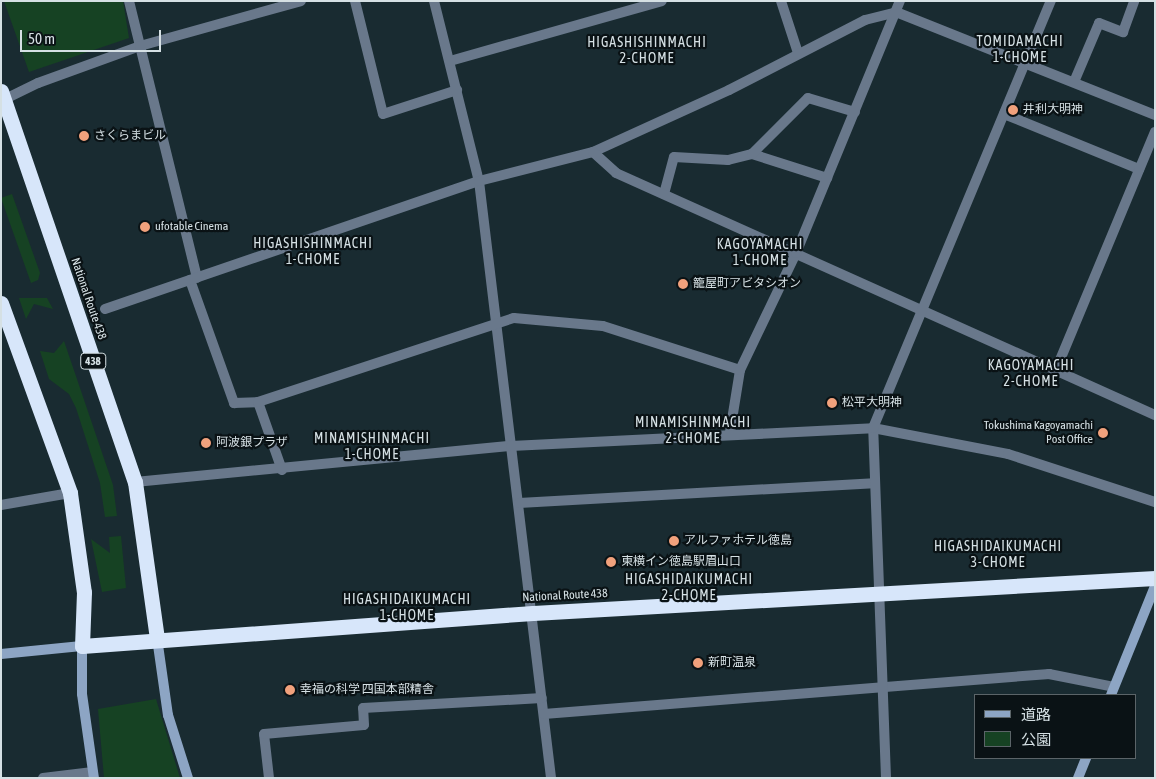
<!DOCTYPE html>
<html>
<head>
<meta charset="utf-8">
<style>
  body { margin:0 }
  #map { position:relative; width:1156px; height:779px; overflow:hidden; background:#192b31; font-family:"Asap Condensed","Noto Sans JP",sans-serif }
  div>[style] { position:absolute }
  .green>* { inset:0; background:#164223 }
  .street>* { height:10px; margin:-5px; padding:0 5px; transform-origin:5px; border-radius:5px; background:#69788b }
  .secondary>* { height:10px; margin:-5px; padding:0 5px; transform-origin:5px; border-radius:5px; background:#8da5c4 }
  .highway>* { height:15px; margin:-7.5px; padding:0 7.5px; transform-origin:7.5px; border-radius:7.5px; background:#d7e6fa }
  .dots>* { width:14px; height:14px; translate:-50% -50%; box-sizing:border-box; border:2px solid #0a1215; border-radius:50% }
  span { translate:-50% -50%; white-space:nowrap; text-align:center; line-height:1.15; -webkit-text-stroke:4.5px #0a1215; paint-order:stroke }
  .shield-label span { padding:1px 4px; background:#0a1215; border:1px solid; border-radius:4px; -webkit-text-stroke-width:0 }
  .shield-label { font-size:11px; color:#d5e0e4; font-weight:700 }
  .poi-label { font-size:12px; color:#d5e0e4 }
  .left { translate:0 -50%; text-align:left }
  .right { translate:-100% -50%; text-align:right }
  .street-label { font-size:12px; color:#d5e0e4 }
  .neighbourhood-label { font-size:14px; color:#d5e0e4; letter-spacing:1px }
  .frame { position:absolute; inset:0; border:2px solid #d5e0e4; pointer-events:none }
  .legend { position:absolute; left:974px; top:694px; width:162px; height:65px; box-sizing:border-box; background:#0a1215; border:1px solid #5b6468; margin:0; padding:6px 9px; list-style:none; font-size:15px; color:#d5e0e4 }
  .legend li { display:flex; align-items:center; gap:10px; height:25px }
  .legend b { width:25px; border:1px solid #5b6468 }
  .scale { position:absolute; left:20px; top:30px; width:141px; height:22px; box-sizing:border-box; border:2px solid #d5e0e4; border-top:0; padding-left:6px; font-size:15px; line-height:18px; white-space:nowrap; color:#d5e0e4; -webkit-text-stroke:4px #0a1215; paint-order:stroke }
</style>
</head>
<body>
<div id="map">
  <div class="green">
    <div style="clip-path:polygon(4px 1px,123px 1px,129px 38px,29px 72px)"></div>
    <div style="clip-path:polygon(12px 194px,40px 273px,38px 280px,31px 283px,1px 198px)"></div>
    <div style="clip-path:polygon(19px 298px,47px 298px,53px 309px,34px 304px,26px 319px)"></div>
    <div style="clip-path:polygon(64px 341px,113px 485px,117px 516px,105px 517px,100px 483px,76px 408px,69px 394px,49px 379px,40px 351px,54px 353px)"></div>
    <div style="clip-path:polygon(121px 536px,126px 588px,102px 592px,91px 539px,110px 553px,109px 537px)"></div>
    <div style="clip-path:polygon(156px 699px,180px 778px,104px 778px,98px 709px)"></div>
  </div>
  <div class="street">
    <div style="left:129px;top:1px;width:285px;rotate:76.2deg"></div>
    <div style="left:355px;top:1px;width:116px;rotate:76.1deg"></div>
    <div style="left:383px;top:114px;width:78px;rotate:-18deg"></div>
    <div style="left:434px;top:1px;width:186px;rotate:76deg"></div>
    <div style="left:479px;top:181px;width:601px;rotate:83.12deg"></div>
    <div style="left:781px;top:1px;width:55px;rotate:71.9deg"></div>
    <div style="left:450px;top:61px;width:220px;rotate:-15.8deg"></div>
    <div style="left:1074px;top:82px;width:64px;rotate:-67deg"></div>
    <div style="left:1099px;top:23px;width:26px;rotate:21deg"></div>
    <div style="left:1123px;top:32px;width:33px;rotate:-70deg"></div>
    <div style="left:1px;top:101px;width:41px;rotate:-25.9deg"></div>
    <div style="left:38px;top:83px;width:109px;rotate:-19.9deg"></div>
    <div style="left:140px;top:46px;width:167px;rotate:-15.6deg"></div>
    <div style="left:1004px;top:114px;width:146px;rotate:22.2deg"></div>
    <div style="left:593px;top:152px;width:149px;rotate:-24.5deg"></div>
    <div style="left:729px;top:90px;width:153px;rotate:-27.2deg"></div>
    <div style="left:865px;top:20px;width:32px;rotate:-14deg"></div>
    <div style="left:896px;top:12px;width:279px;rotate:21.7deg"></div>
    <div style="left:752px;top:154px;width:79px;rotate:17.7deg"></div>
    <div style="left:664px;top:194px;width:38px;rotate:-75deg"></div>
    <div style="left:674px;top:157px;width:54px;rotate:3.2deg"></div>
    <div style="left:728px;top:160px;width:25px;rotate:-14deg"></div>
    <div style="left:752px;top:154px;width:79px;rotate:-45deg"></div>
    <div style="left:808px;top:98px;width:49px;rotate:16.6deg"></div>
    <div style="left:190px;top:280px;width:131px;rotate:70.3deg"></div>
    <div style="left:234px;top:403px;width:24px;rotate:-2deg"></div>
    <div style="left:105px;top:309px;width:395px;rotate:-18.9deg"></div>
    <div style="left:479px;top:181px;width:118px;rotate:-14.3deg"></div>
    <div style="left:593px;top:152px;width:31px;rotate:42deg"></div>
    <div style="left:616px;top:173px;width:591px;rotate:24.18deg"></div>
    <div style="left:1055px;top:372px;width:260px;rotate:-67.4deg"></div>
    <div style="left:730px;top:432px;width:63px;rotate:-80.8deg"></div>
    <div style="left:740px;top:370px;width:130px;rotate:-64.4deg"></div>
    <div style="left:796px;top:253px;width:273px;rotate:-67.6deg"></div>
    <div style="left:282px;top:470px;width:72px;rotate:-109.4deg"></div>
    <div style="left:258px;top:402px;width:269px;rotate:-18.2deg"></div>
    <div style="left:514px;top:318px;width:89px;rotate:5.1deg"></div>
    <div style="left:603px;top:326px;width:144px;rotate:17.8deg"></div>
    <div style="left:135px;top:482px;width:378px;rotate:-5.5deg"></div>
    <div style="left:511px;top:446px;width:362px;rotate:-2.8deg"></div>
    <div style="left:873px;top:428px;width:137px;rotate:10.9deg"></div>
    <div style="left:1008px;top:454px;width:155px;rotate:18.1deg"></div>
    <div style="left:519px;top:503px;width:355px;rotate:-3.2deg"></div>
    <div style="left:1px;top:505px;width:70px;rotate:-9.9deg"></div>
    <div style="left:544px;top:714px;width:507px;rotate:-4.53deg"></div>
    <div style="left:1049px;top:674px;width:66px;rotate:11.3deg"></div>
    <div style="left:43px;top:778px;width:50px;rotate:-6.8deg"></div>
    <div style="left:269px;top:778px;width:44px;rotate:-96.5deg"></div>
    <div style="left:264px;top:734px;width:100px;rotate:-5.1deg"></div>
    <div style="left:364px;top:725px;width:17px;rotate:-93deg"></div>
    <div style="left:363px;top:708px;width:179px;rotate:-3.2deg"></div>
    <div style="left:886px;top:778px;width:350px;rotate:-92.1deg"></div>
    <div style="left:873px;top:428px;width:463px;rotate:-67.4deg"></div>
  </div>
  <div class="secondary">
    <div style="left:157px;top:638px;width:78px;rotate:81.9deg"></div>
    <div style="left:168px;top:715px;width:66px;rotate:72.4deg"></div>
    <div style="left:1px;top:654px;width:81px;rotate:-5.6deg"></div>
    <div style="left:82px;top:646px;width:48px;rotate:90deg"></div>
    <div style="left:82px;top:694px;width:85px;rotate:81.9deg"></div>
    <div style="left:1111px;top:695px;width:118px;rotate:-68deg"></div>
    <div style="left:1078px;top:778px;width:22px;rotate:-68deg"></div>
  </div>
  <div class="highway">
    <div style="left:1px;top:91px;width:413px;rotate:71.1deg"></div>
    <div style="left:135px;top:482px;width:158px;rotate:82deg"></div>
    <div style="left:1px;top:303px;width:202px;rotate:70deg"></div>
    <div style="left:70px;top:493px;width:100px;rotate:82deg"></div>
    <div style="left:84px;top:592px;width:54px;rotate:92.1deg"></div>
    <div style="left:82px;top:646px;width:452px;rotate:-4.2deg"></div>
    <div style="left:533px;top:613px;width:623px;rotate:-3.22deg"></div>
  </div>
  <div class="dots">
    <div style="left:1013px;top:110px;background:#f1a17c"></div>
    <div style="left:84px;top:136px;background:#f1a17c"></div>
    <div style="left:145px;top:227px;background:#f1a17c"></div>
    <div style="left:683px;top:284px;background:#f1a17c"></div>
    <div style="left:832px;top:403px;background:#f1a17c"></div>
    <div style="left:1103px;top:433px;background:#f1a17c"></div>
    <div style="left:206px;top:443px;background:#f1a17c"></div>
    <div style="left:674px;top:541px;background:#f1a17c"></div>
    <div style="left:611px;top:562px;background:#f1a17c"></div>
    <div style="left:698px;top:663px;background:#f1a17c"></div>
    <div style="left:290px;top:690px;background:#f1a17c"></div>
  </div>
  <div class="shield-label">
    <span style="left:93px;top:361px">438</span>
  </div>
  <div class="poi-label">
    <span class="left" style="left:1023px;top:110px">井利大明神</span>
    <span class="left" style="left:94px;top:136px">さくらまビル</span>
    <span class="left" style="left:155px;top:227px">ufotable Cinema</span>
    <span class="left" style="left:693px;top:284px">籠屋町アビタシオン</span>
    <span class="left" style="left:842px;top:403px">松平大明神</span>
    <span class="right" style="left:1093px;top:433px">Tokushima Kagoyamachi<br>Post Office</span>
    <span class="left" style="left:216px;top:443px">阿波銀プラザ</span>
    <span class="left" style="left:684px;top:541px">アルファホテル徳島</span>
    <span class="left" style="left:621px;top:562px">東横イン徳島駅眉山口</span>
    <span class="left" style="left:708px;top:663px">新町温泉</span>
    <span class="left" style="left:300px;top:690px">幸福の科学 四国本部精舎</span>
  </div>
  <div class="street-label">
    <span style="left:88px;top:299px;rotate:71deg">National Route 438</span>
    <span style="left:565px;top:596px;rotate:-3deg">National Route 438</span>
  </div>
  <div class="neighbourhood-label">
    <span style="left:1020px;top:49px">TOMIDAMACHI<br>1-CHOME</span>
    <span style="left:647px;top:50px">HIGASHISHINMACHI<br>2-CHOME</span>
    <span style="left:313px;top:251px">HIGASHISHINMACHI<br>1-CHOME</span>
    <span style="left:760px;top:252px">KAGOYAMACHI<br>1-CHOME</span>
    <span style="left:1031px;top:373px">KAGOYAMACHI<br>2-CHOME</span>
    <span style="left:693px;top:430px">MINAMISHINMACHI<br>2-CHOME</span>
    <span style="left:372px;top:446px">MINAMISHINMACHI<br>1-CHOME</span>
    <span style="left:998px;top:554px">HIGASHIDAIKUMACHI<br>3-CHOME</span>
    <span style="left:689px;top:587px">HIGASHIDAIKUMACHI<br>2-CHOME</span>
    <span style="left:407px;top:607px">HIGASHIDAIKUMACHI<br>1-CHOME</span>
  </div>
  <div class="frame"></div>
  <ul class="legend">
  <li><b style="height:6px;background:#8da5c4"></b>道路</li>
  <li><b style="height:14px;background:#164223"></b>公園</li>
  </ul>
  <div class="scale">50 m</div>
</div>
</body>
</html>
